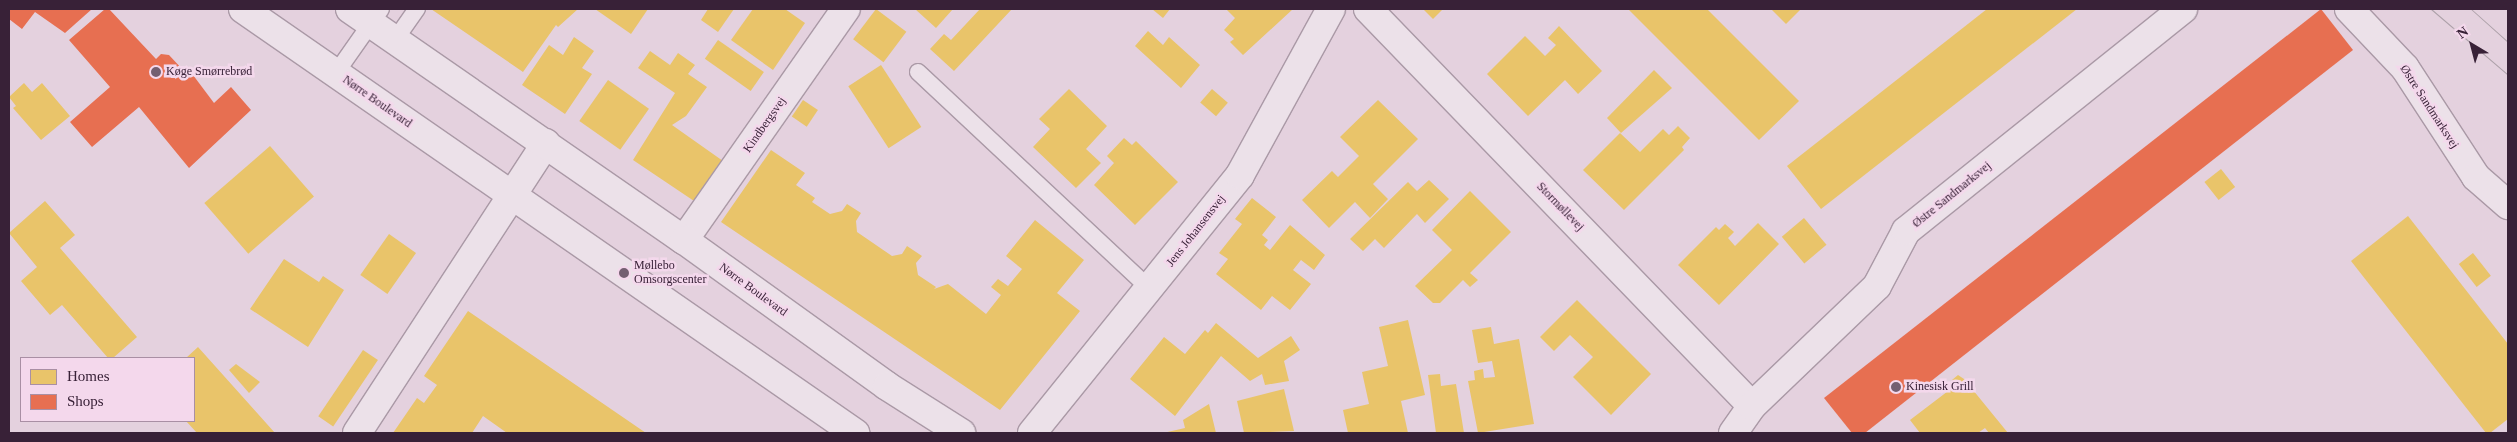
<!DOCTYPE html>
<html>
<head>
<meta charset="utf-8">
<style>
  body { margin:0 }
  #map { position:relative; width:2517px; height:442px; overflow:hidden; background:#e4d1de; font-family:Georgia,serif }
  div>[style] { position:absolute }
  .homes>* { inset:0; background:#e9c46a; transform-origin:0 0 }
  .shops>* { inset:0; background:#e76f51 }
  .roads { filter:drop-shadow(1px 0 #aa99a6) drop-shadow(-1px 0 #aa99a6) drop-shadow(0 1px #aa99a6) drop-shadow(0 -1px #aa99a6) }
  .lane>* { height:16px; margin:-8px; padding:0 8px; transform-origin:8px; border-radius:8px; background:#ece1e9 }
  .street>* { height:28px; margin:-14px; padding:0 14px; transform-origin:14px; border-radius:14px; background:#ece1e9 }
  .secondary>* { height:28px; margin:-14px; padding:0 14px; transform-origin:14px; border-radius:14px; background:#ece1e9 }
  .tram>* { height:1px; margin:-0.5px; padding:0 0.5px; transform-origin:0.5px; border-radius:0.5px; background:#ada1a9 }
  .dots>* { width:14px; height:14px; translate:-50% -50%; box-sizing:border-box; border:2px solid #f4d8ec; border-radius:50% }
  span { translate:-50% -50%; white-space:nowrap; text-align:center; line-height:1.15; -webkit-text-stroke:5px #f4d8ec; paint-order:stroke }
  .poi-label { font-size:12px; color:#382137 }
  .left { translate:0 -50%; text-align:left }
  .street-label { font-size:12px; color:#382137 }
  .frame { position:absolute; inset:0; border:10px solid #382137; pointer-events:none }
  .legend { position:absolute; left:20px; top:357px; width:175px; height:65px; box-sizing:border-box; background:#f4d8ec; border:1px solid #a98fa4; margin:0; padding:6px 9px; list-style:none; font-size:15px; color:#382137 }
  .legend li { display:flex; align-items:center; gap:10px; height:25px }
  .legend b { width:25px; border:1px solid #a98fa4 }
  .north { position:absolute; left:2447px; top:20px; width:50px; height:50px; -webkit-text-stroke:4px #f4d8ec; paint-order:stroke; rotate:323deg; font-size:14px; font-weight:700; line-height:20px; text-align:center; color:#382137 }
  .north::after { content:''; display:block; margin:auto; width:18px; height:22px; background:#382137; clip-path:polygon(50% 0,100% 100%,50% 72%,0 100%) }
</style>
</head>
<body>
<div id="map">
  <div class="homes">
    <div style="clip-path:polygon(431px 9px,578px 9px,558px 27px,556px 25px,523px 72px)"></div>
    <div style="clip-path:polygon(595px 9px,648px 9px,631px 34px)"></div>
    <div style="clip-path:polygon(708px 9px,734px 9px,718px 32px,701px 20px)"></div>
    <div style="clip-path:polygon(753px 9px,785px 9px,805px 23px,773px 70px,731px 40px)"></div>
    <div style="left:876px;top:9px;width:38px;height:38px;rotate:37deg"></div>
    <div style="clip-path:polygon(915px 9px,953px 9px,936px 28px)"></div>
    <div style="clip-path:polygon(980px 9px,1012px 9px,954px 71px,930px 49px,944px 34px,951px 40px)"></div>
    <div style="clip-path:polygon(1152px 9px,1170px 9px,1163px 18px)"></div>
    <div style="clip-path:polygon(1226px 9px,1293px 9px,1243px 55px,1230px 42px,1234px 39px,1224px 30px,1235px 18px)"></div>
    <div style="clip-path:polygon(1423px 9px,1443px 9px,1433px 19px)"></div>
    <div style="clip-path:polygon(1628px 9px,1707px 9px,1799px 101px,1759px 140px)"></div>
    <div style="clip-path:polygon(1771px 9px,1801px 9px,1786px 24px)"></div>
    <div style="clip-path:polygon(1987px 9px,2077px 9px,1821px 209px,1787px 166px)"></div>
    <div style="clip-path:polygon(1559px 26px,1602px 71px,1578px 94px,1565px 80px,1528px 116px,1487px 74px,1525px 36px,1545px 56px,1556px 45px,1548px 38px)"></div>
    <div style="clip-path:polygon(1148px 31px,1163px 45px,1169px 37px,1200px 65px,1181px 88px,1135px 46px)"></div>
    <div style="clip-path:polygon(574px 37px,594px 51px,582px 68px,592px 74px,565px 114px,522px 85px,549px 45px,563px 55px)"></div>
    <div style="left:718px;top:40px;width:56px;height:23px;rotate:35deg"></div>
    <div style="clip-path:polygon(650px 51px,670px 65px,678px 53px,695px 65px,688px 74px,707px 87px,686px 116px,672px 125px,723px 161px,694px 201px,633px 160px,675px 93px,638px 68px)"></div>
    <div style="left:881px;top:65px;width:74px;height:39px;rotate:57deg"></div>
    <div style="clip-path:polygon(1654px 70px,1672px 88px,1621px 133px,1607px 118px)"></div>
    <div style="left:608px;top:80px;width:50px;height:50px;rotate:35deg"></div>
    <div style="clip-path:polygon(24px 83px,32px 92px,42px 83px,70px 116px,41px 140px,13px 108px,16px 106px,9px 97px)"></div>
    <div style="clip-path:polygon(1069px 89px,1107px 126px,1086px 149px,1101px 163px,1076px 188px,1033px 147px,1050px 129px,1039px 119px)"></div>
    <div style="left:1212px;top:89px;width:21px;height:18px;rotate:41deg"></div>
    <div style="left:803px;top:100px;width:18px;height:20px;rotate:34deg"></div>
    <div style="clip-path:polygon(1378px 100px,1418px 139px,1373px 184px,1388px 199px,1370px 218px,1355px 202px,1329px 228px,1302px 200px,1332px 171px,1338px 177px,1359px 156px,1340px 137px)"></div>
    <div style="clip-path:polygon(1678px 126px,1690px 138px,1682px 147px,1684px 150px,1624px 210px,1583px 170px,1620px 133px,1640px 152px,1663px 129px,1669px 135px)"></div>
    <div style="clip-path:polygon(1124px 138px,1132px 145px,1136px 141px,1178px 182px,1135px 225px,1094px 185px,1114px 163px,1107px 156px)"></div>
    <div style="left:270px;top:146px;width:67px;height:87px;rotate:49deg"></div>
    <div style="clip-path:polygon(771px 150px,805px 173px,796px 185px,815px 198px,812px 202px,830px 214px,842px 211px,847px 204px,861px 213px,856px 221px,857px 232px,892px 256px,902px 254px,907px 246px,922px 256px,916px 263px,918px 275px,936px 287px,934px 289px,948px 284px,986px 314px,1001px 295px,991px 287px,998px 279px,1008px 286px,1022px 269px,1006px 256px,1035px 220px,1084px 260px,1057px 293px,1080px 311px,1000px 410px,721px 222px)"></div>
    <div style="left:2221px;top:169px;width:23px;height:21px;rotate:52deg"></div>
    <div style="clip-path:polygon(1429px 180px,1449px 199px,1425px 223px,1417px 214px,1384px 248px,1375px 239px,1363px 251px,1350px 239px,1408px 182px,1417px 191px)"></div>
    <div style="clip-path:polygon(1470px 191px,1511px 232px,1470px 273px,1478px 280px,1470px 287px,1463px 280px,1440px 303px,1433px 303px,1415px 286px,1452px 250px,1432px 230px)"></div>
    <div style="clip-path:polygon(1252px 198px,1276px 217px,1262px 235px,1268px 240px,1264px 245px,1270px 250px,1290px 225px,1325px 255px,1314px 270px,1301px 260px,1293px 270px,1311px 284px,1290px 310px,1272px 296px,1261px 310px,1216px 274px,1228px 259px,1219px 253px,1242px 224px,1235px 219px)"></div>
    <div style="clip-path:polygon(45px 201px,75px 235px,60px 248px,137px 337px,113px 358px,108px 358px,62px 305px,50px 315px,21px 281px,37px 267px,9px 233px)"></div>
    <div style="clip-path:polygon(2408px 216px,2508px 344px,2508px 419px,2490px 433px,2486px 433px,2351px 261px)"></div>
    <div style="left:1804px;top:218px;width:35px;height:29px;rotate:50deg"></div>
    <div style="clip-path:polygon(1758px 223px,1779px 244px,1719px 305px,1678px 265px,1716px 227px,1719px 230px,1725px 224px,1734px 232px,1728px 238px,1735px 246px)"></div>
    <div style="left:389px;top:234px;width:33px;height:50px;rotate:35deg"></div>
    <div style="left:2473px;top:253px;width:29px;height:18px;rotate:52deg"></div>
    <div style="clip-path:polygon(284px 259px,319px 282px,323px 276px,344px 290px,308px 347px,250px 309px)"></div>
    <div style="clip-path:polygon(1577px 300px,1651px 374px,1611px 415px,1573px 377px,1593px 357px,1570px 335px,1554px 351px,1540px 337px)"></div>
    <div style="clip-path:polygon(468px 311px,646px 433px,507px 433px,483px 416px,472px 433px,393px 433px,417px 398px,424px 403px,437px 385px,424px 376px)"></div>
    <div style="clip-path:polygon(1408px 320px,1425px 395px,1401px 401px,1408px 433px,1348px 433px,1343px 410px,1369px 404px,1362px 372px,1388px 366px,1379px 327px)"></div>
    <div style="clip-path:polygon(1216px 323px,1258px 358px,1291px 336px,1300px 350px,1284px 361px,1289px 381px,1265px 385px,1262px 374px,1250px 381px,1221px 356px,1175px 416px,1130px 379px,1164px 337px,1185px 354px,1205px 330px,1208px 333px)"></div>
    <div style="clip-path:polygon(1491px 327px,1494px 344px,1519px 339px,1534px 424px,1478px 433px,1468px 381px,1475px 380px,1474px 371px,1483px 369px,1484px 378px,1495px 377px,1492px 361px,1478px 363px,1472px 330px)"></div>
    <div style="clip-path:polygon(198px 347px,275px 433px,197px 433px,186px 421px,194px 421px,194px 358px,186px 358px)"></div>
    <div style="left:363px;top:350px;width:18px;height:80px;rotate:34deg"></div>
    <div style="clip-path:polygon(236px 364px,260px 382px,249px 393px,229px 370px)"></div>
    <div style="clip-path:polygon(1440px 374px,1441px 386px,1456px 384px,1464px 433px,1436px 433px,1428px 375px)"></div>
    <div style="clip-path:polygon(1958px 375px,1964px 379px,2008px 433px,1989px 433px,1985px 428px,1978px 433px,1920px 433px,1910px 420px,1956px 385px,1952px 380px)"></div>
    <div style="clip-path:polygon(1284px 389px,1294px 431px,1244px 433px,1237px 401px)"></div>
    <div style="clip-path:polygon(1209px 404px,1216px 433px,1163px 433px,1185px 428px,1183px 420px)"></div>
  </div>
  <div class="shops">
    <div style="clip-path:polygon(9px 9px,92px 9px,65px 33px,35px 12px,22px 29px,9px 19px)"></div>
    <div style="clip-path:polygon(105px 9px,109px 9px,156px 59px,161px 54px,169px 55px,183px 70px,187px 67px,214px 103px,231px 87px,251px 110px,189px 168px,139px 107px,92px 147px,70px 122px,110px 87px,69px 40px)"></div>
    <div style="clip-path:polygon(2321px 9px,2353px 50px,1865px 433px,1852px 433px,1824px 398px)"></div>
  </div>
  <div class="roads">
    <div class="lane">
      <div style="left:395px;top:40px;width:38px;rotate:-55deg"></div>
      <div style="left:918px;top:72px;width:319px;rotate:43.1deg"></div>
      <div style="left:336px;top:73px;width:78px;rotate:-54.9deg"></div>
    </div>
    <div class="street">
      <div style="left:1368px;top:9px;width:552px;rotate:45.95deg"></div>
      <div style="left:2349px;top:9px;width:81px;rotate:46.5deg"></div>
      <div style="left:2405px;top:68px;width:130px;rotate:56.9deg"></div>
      <div style="left:2476px;top:177px;width:43px;rotate:41.2deg"></div>
      <div style="left:684px;top:240px;width:282px;rotate:-55deg"></div>
      <div style="left:357px;top:433px;width:346px;rotate:-56.9deg"></div>
      <div style="left:1032px;top:433px;width:331px;rotate:-51.1deg"></div>
      <div style="left:1240px;top:175px;width:189px;rotate:-61.3deg"></div>
      <div style="left:1733px;top:433px;width:33px;rotate:-55deg"></div>
      <div style="left:1752px;top:406px;width:173px;rotate:-43.8deg"></div>
      <div style="left:1877px;top:286px;width:62px;rotate:-62.2deg"></div>
      <div style="left:1906px;top:231px;width:355px;rotate:-38.7deg"></div>
    </div>
    <div class="secondary">
      <div style="left:243px;top:9px;width:745px;rotate:34.71deg"></div>
      <div style="left:350px;top:9px;width:406px;rotate:34.7deg"></div>
      <div style="left:684px;top:240px;width:250px;rotate:35.7deg"></div>
      <div style="left:887px;top:386px;width:88px;rotate:32.4deg"></div>
    </div>
  </div>
  <div class="tram">
    <div style="left:2431px;top:9px;width:101px;rotate:40.6deg"></div>
    <div style="left:2471px;top:9px;width:50px;rotate:41.7deg"></div>
  </div>
  <div class="dots">
    <div style="left:156px;top:72px;background:#745f71"></div>
    <div style="left:624px;top:273px;background:#745f71"></div>
    <div style="left:1896px;top:387px;background:#745f71"></div>
  </div>
  <div class="poi-label">
    <span class="left" style="left:166px;top:72px">Køge Smørrebrød</span>
    <span class="left" style="left:634px;top:273px">Møllebo<br>Omsorgscenter</span>
    <span class="left" style="left:1906px;top:387px">Kinesisk Grill</span>
  </div>
  <div class="street-label">
    <span style="left:377px;top:102px;rotate:35deg">Nørre Boulevard</span>
    <span style="left:2429px;top:107px;rotate:57deg">Østre Sandmarksvej</span>
    <span style="left:765px;top:125px;rotate:-55deg">Kindbergsvej</span>
    <span style="left:1952px;top:195px;rotate:-39deg">Østre Sandmarksvej</span>
    <span style="left:1560px;top:207px;rotate:46deg">Stormøllevej</span>
    <span style="left:1196px;top:231px;rotate:-52deg">Jens Johansensvej</span>
    <span style="left:753px;top:290px;rotate:36deg">Nørre Boulevard</span>
  </div>
  <div class="frame"></div>
  <ul class="legend">
  <li><b style="height:14px;background:#e9c46a"></b>Homes</li>
  <li><b style="height:14px;background:#e76f51"></b>Shops</li>
  </ul>
  <div class="north">N</div>
</div>
</body>
</html>
